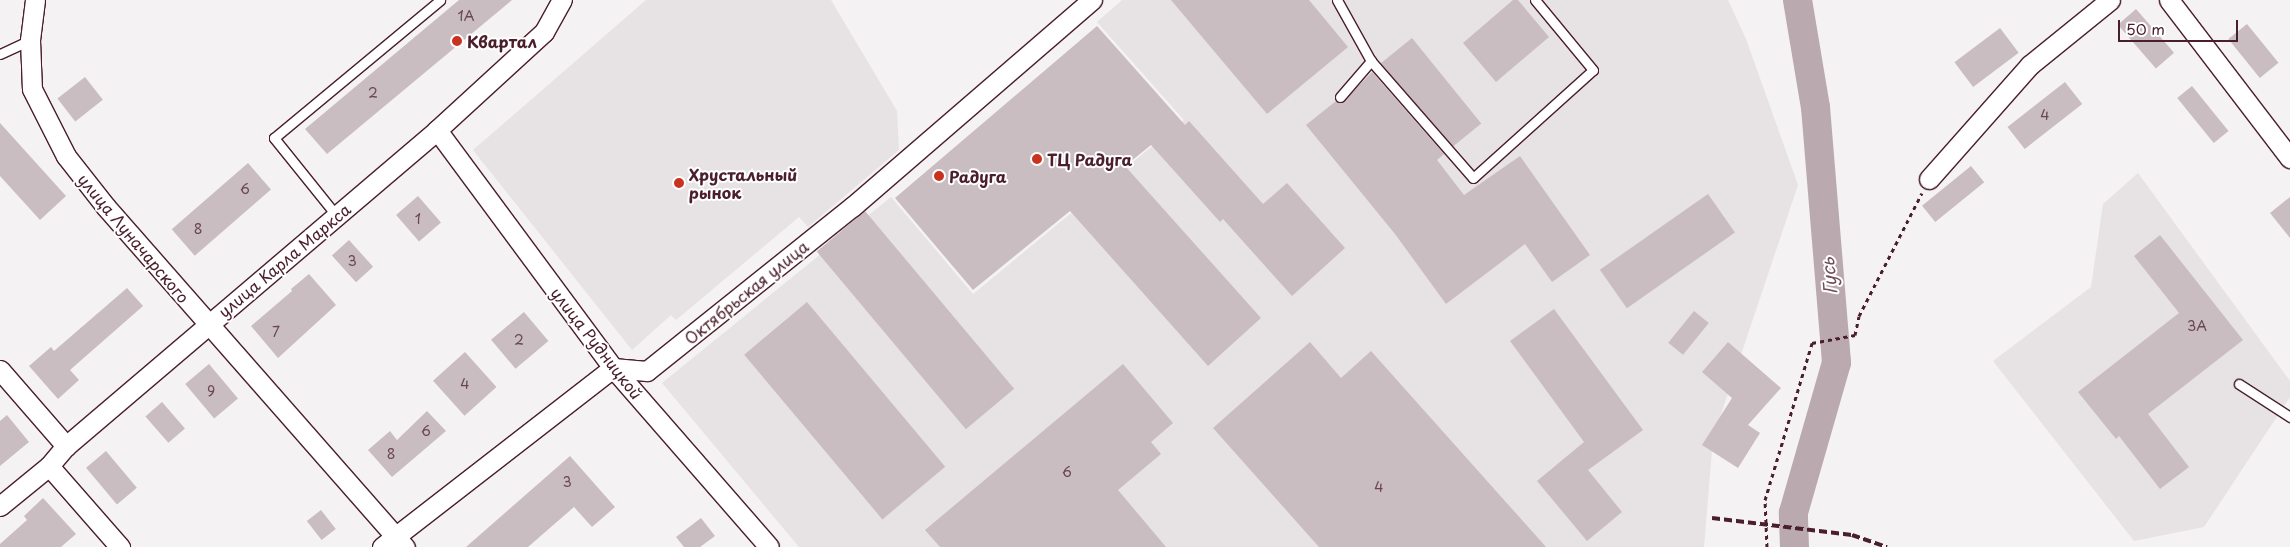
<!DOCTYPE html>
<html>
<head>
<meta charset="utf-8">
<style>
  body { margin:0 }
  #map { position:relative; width:2290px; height:547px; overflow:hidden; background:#f4f2f2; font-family:"Playpen Sans",sans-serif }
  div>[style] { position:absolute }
  .built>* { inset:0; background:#e7e2e3 }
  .river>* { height:29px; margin:-14.5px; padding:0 14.5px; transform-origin:14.5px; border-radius:14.5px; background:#baa9ae }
  .building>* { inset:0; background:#cabdc1; transform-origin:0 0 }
  .path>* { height:3px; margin-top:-1.5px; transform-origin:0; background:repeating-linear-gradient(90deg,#4a1f2b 0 4px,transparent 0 8px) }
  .roads { filter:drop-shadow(1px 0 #4a1f2b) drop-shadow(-1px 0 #4a1f2b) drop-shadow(0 1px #4a1f2b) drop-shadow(0 -1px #4a1f2b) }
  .service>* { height:9px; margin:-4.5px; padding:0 4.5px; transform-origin:4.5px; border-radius:4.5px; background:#fff }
  .minor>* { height:19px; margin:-9.5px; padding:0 9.5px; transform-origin:9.5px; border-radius:9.5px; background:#fff }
  .rail>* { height:4px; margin-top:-2px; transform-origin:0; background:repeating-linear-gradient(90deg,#4a1f2b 0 8px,transparent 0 12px) }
  .dots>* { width:14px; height:14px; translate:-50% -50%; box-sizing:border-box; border:2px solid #fff; border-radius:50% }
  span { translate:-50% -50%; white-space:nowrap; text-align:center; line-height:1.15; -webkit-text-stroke:4px #fff; paint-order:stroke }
  .number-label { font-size:14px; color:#6a4650 }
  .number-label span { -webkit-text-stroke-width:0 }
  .poi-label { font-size:16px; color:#4a1f2b; font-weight:700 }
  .left { translate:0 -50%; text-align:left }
  .street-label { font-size:16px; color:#4a1f2b }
  .water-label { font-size:18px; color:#714f59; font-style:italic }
  .scale { position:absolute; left:2118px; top:20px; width:120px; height:22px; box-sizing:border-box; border:2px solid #4a1f2b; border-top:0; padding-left:6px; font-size:15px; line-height:18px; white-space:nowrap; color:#4a1f2b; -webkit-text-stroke:4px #fff; paint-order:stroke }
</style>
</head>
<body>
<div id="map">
  <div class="built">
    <div style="clip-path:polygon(646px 0,831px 0,897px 111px,899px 150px,808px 227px,799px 217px,676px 320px,671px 315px,632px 350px,473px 150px)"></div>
    <div style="clip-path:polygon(1122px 0,1728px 0,1746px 39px,1798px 185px,1713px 438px,1704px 547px,799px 547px,662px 383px,891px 197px,973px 294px,1184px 120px,1097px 22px)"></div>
    <div style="clip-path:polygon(2138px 173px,2290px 381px,2290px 397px,2204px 527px,2134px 541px,1993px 361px,2091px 287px,2103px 204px)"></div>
  </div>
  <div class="river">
    <div style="left:1794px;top:547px;width:35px;rotate:-92deg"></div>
    <div style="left:1793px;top:512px;width:156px;rotate:-74deg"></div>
    <div style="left:1836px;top:362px;width:256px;rotate:-94.7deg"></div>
    <div style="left:1815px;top:107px;width:109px;rotate:-99.5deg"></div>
  </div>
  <div class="building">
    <div style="clip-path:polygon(459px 0,512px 0,327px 154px,305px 129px)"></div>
    <div style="clip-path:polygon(1171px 0,1309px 0,1348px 47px,1267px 114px)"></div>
    <div style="clip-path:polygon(1513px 0,1518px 0,1549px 37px,1496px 82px,1463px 43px)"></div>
    <div style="left:2136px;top:9px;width:58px;height:24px;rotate:49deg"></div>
    <div style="left:2247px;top:24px;width:50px;height:24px;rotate:51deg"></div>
    <div style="clip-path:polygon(1097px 26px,1185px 125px,1189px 121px,1263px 204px,1287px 183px,1345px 248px,1292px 296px,1223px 219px,1220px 222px,1151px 145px,1125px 166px,1261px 318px,1208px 366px,1070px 211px,973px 290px,895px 198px)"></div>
    <div style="left:2000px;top:28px;width:31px;height:57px;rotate:53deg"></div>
    <div style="left:1412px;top:38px;width:110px;height:40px;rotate:51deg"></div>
    <div style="clip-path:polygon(1372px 72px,1444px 154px,1437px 160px,1464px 195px,1520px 156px,1590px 255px,1552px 282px,1525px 244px,1446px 304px,1395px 234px,1306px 125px,1336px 101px,1339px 103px,1344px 101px)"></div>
    <div style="left:85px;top:77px;width:29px;height:35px;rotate:52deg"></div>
    <div style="left:2065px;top:82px;width:28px;height:73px;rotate:52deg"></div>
    <div style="left:2192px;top:86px;width:58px;height:19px;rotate:51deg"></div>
    <div style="clip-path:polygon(0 123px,66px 196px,40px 220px,0 176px)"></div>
    <div style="left:248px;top:163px;width:35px;height:101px;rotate:49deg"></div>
    <div style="left:1971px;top:166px;width:21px;height:63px;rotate:51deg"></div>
    <div style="left:1708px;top:194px;width:47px;height:132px;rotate:55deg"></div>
    <div style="left:418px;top:196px;width:35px;height:29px;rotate:49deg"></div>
    <div style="clip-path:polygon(2290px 197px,2290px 238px,2270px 213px)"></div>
    <div style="left:865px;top:211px;width:232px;height:63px;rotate:50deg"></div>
    <div style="clip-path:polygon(2160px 235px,2243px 340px,2148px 414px,2189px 467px,2160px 489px,2119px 436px,2116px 439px,2078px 392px,2179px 313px,2134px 256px)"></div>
    <div style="left:349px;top:240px;width:36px;height:23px;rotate:48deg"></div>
    <div style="clip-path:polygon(309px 274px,336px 305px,278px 358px,251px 326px,292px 291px,291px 289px)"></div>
    <div style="clip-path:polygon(127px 288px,143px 306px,70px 370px,79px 380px,58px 399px,29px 366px,51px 347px,54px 351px)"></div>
    <div style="left:807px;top:302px;width:215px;height:82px;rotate:50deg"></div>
    <div style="clip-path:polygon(1554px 309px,1643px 430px,1588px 470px,1622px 512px,1587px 541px,1537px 481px,1584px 442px,1510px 341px)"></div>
    <div style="left:1694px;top:311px;width:19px;height:41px;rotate:39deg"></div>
    <div style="left:524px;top:312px;width:38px;height:43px;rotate:50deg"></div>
    <div style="clip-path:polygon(1310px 342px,1341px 378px,1371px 351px,1546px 547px,1319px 547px,1213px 428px)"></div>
    <div style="clip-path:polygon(1728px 342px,1781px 388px,1748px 425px,1760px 433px,1738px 468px,1702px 445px,1732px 398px,1702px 372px)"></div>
    <div style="left:465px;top:352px;width:47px;height:43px;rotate:48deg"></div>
    <div style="left:209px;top:364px;width:45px;height:31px;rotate:50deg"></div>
    <div style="clip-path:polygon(1123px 364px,1173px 423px,1151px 442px,1161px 454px,1118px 490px,1166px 547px,940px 547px,925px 530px)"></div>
    <div style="left:162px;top:402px;width:35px;height:22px;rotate:49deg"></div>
    <div style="clip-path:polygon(427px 411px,446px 431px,392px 477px,368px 450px,390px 431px,397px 440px)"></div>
    <div style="clip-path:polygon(7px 415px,29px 442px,0 466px,0 421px)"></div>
    <div style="left:106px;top:451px;width:48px;height:26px;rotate:50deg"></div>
    <div style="clip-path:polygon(570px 456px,615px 507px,592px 527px,574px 507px,528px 547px,466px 547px)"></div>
    <div style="clip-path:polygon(43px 498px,76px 534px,61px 547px,0 547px,0 544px,27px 520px,24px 516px)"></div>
    <div style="left:321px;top:510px;width:24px;height:18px;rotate:52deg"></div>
    <div style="clip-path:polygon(701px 518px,715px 536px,700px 547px,684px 547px,676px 537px)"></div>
  </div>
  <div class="path">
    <div style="left:1767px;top:547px;width:47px;rotate:-92.4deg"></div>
    <div style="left:1765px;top:500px;width:164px;rotate:-73.3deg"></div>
    <div style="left:1812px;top:343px;width:44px;rotate:-10.5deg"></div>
    <div style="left:1855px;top:335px;width:19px;rotate:-78deg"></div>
    <div style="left:1859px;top:316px;width:138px;rotate:-62.9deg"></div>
  </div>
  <div class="roads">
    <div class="service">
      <div style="left:1337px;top:0;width:70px;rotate:60.9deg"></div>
      <div style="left:0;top:54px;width:33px;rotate:-25deg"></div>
      <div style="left:1340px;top:97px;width:48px;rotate:-49.3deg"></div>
      <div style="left:1371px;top:61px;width:155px;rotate:48.9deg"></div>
      <div style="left:1473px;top:178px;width:161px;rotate:-42deg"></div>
      <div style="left:1593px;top:70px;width:91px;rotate:-129.6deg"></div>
      <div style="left:336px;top:215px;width:99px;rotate:-128.8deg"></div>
      <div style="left:274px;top:138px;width:216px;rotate:-39.7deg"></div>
      <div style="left:2239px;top:384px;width:61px;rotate:32.9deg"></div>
    </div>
    <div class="minor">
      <div style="left:35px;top:0;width:40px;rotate:97.1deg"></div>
      <div style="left:30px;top:40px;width:49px;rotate:87.7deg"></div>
      <div style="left:32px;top:89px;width:75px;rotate:63.1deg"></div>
      <div style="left:66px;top:156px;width:65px;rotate:51.9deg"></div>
      <div style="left:106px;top:207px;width:453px;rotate:48.7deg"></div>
      <div style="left:2169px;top:0;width:199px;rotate:52.6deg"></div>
      <div style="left:437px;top:130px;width:296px;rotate:53.5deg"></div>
      <div style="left:613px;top:368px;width:237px;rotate:48.9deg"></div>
      <div style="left:1929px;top:179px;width:152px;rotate:-48.5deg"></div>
      <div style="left:2030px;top:65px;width:103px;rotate:-39.1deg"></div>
      <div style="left:0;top:370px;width:101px;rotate:49deg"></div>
      <div style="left:49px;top:466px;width:108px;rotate:48.8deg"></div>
      <div style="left:0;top:506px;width:63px;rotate:-39.2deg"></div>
      <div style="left:49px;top:466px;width:26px;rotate:-50deg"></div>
      <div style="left:66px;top:446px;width:487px;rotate:-40.4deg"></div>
      <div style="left:437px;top:130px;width:145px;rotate:-42.5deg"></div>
      <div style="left:544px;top:32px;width:37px;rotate:-61deg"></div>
      <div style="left:382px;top:547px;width:292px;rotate:-37.8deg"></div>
      <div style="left:613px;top:368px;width:34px;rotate:5deg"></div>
      <div style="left:647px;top:371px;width:263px;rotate:-38.7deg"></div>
      <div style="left:852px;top:207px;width:317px;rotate:-40.8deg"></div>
    </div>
  </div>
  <div class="rail">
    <div style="left:1712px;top:518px;width:141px;rotate:6.9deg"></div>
    <div style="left:1852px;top:535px;width:37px;rotate:19deg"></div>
  </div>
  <div class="dots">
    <div style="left:457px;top:41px;background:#c8321e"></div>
    <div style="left:1037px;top:159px;background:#c8321e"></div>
    <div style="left:939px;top:176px;background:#c8321e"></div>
    <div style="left:679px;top:183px;background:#c8321e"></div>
  </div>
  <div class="number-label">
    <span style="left:466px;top:16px">1А</span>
    <span style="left:373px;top:93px">2</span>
    <span style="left:2045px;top:115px">4</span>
    <span style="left:245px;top:189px">6</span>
    <span style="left:418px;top:219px">1</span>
    <span style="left:198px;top:229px">8</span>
    <span style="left:352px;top:261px">3</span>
    <span style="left:2197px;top:326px">3А</span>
    <span style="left:276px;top:332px">7</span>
    <span style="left:519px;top:340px">2</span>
    <span style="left:465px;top:384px">4</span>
    <span style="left:211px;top:391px">9</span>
    <span style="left:426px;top:431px">6</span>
    <span style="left:391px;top:454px">8</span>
    <span style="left:1067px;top:472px">6</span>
    <span style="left:567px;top:482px">3</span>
    <span style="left:1379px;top:487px">4</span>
  </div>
  <div class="poi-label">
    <span class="left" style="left:467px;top:41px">Квартал</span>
    <span class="left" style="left:1047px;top:159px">ТЦ Радуга</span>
    <span class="left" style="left:689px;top:183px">Хрустальный<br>рынок</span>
    <span class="left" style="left:949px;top:176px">Радуга</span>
  </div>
  <div class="street-label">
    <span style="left:134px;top:238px;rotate:50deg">улица Луначарского</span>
    <span style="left:284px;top:260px;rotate:-40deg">улица Карла Маркса</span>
    <span style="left:746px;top:292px;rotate:-39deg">Октябрьская улица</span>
    <span style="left:597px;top:343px;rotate:52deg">улица Рудницкой</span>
  </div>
  <div class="water-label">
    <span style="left:1829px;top:276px;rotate:-95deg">Гусь</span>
  </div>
  <div class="scale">50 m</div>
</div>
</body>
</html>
